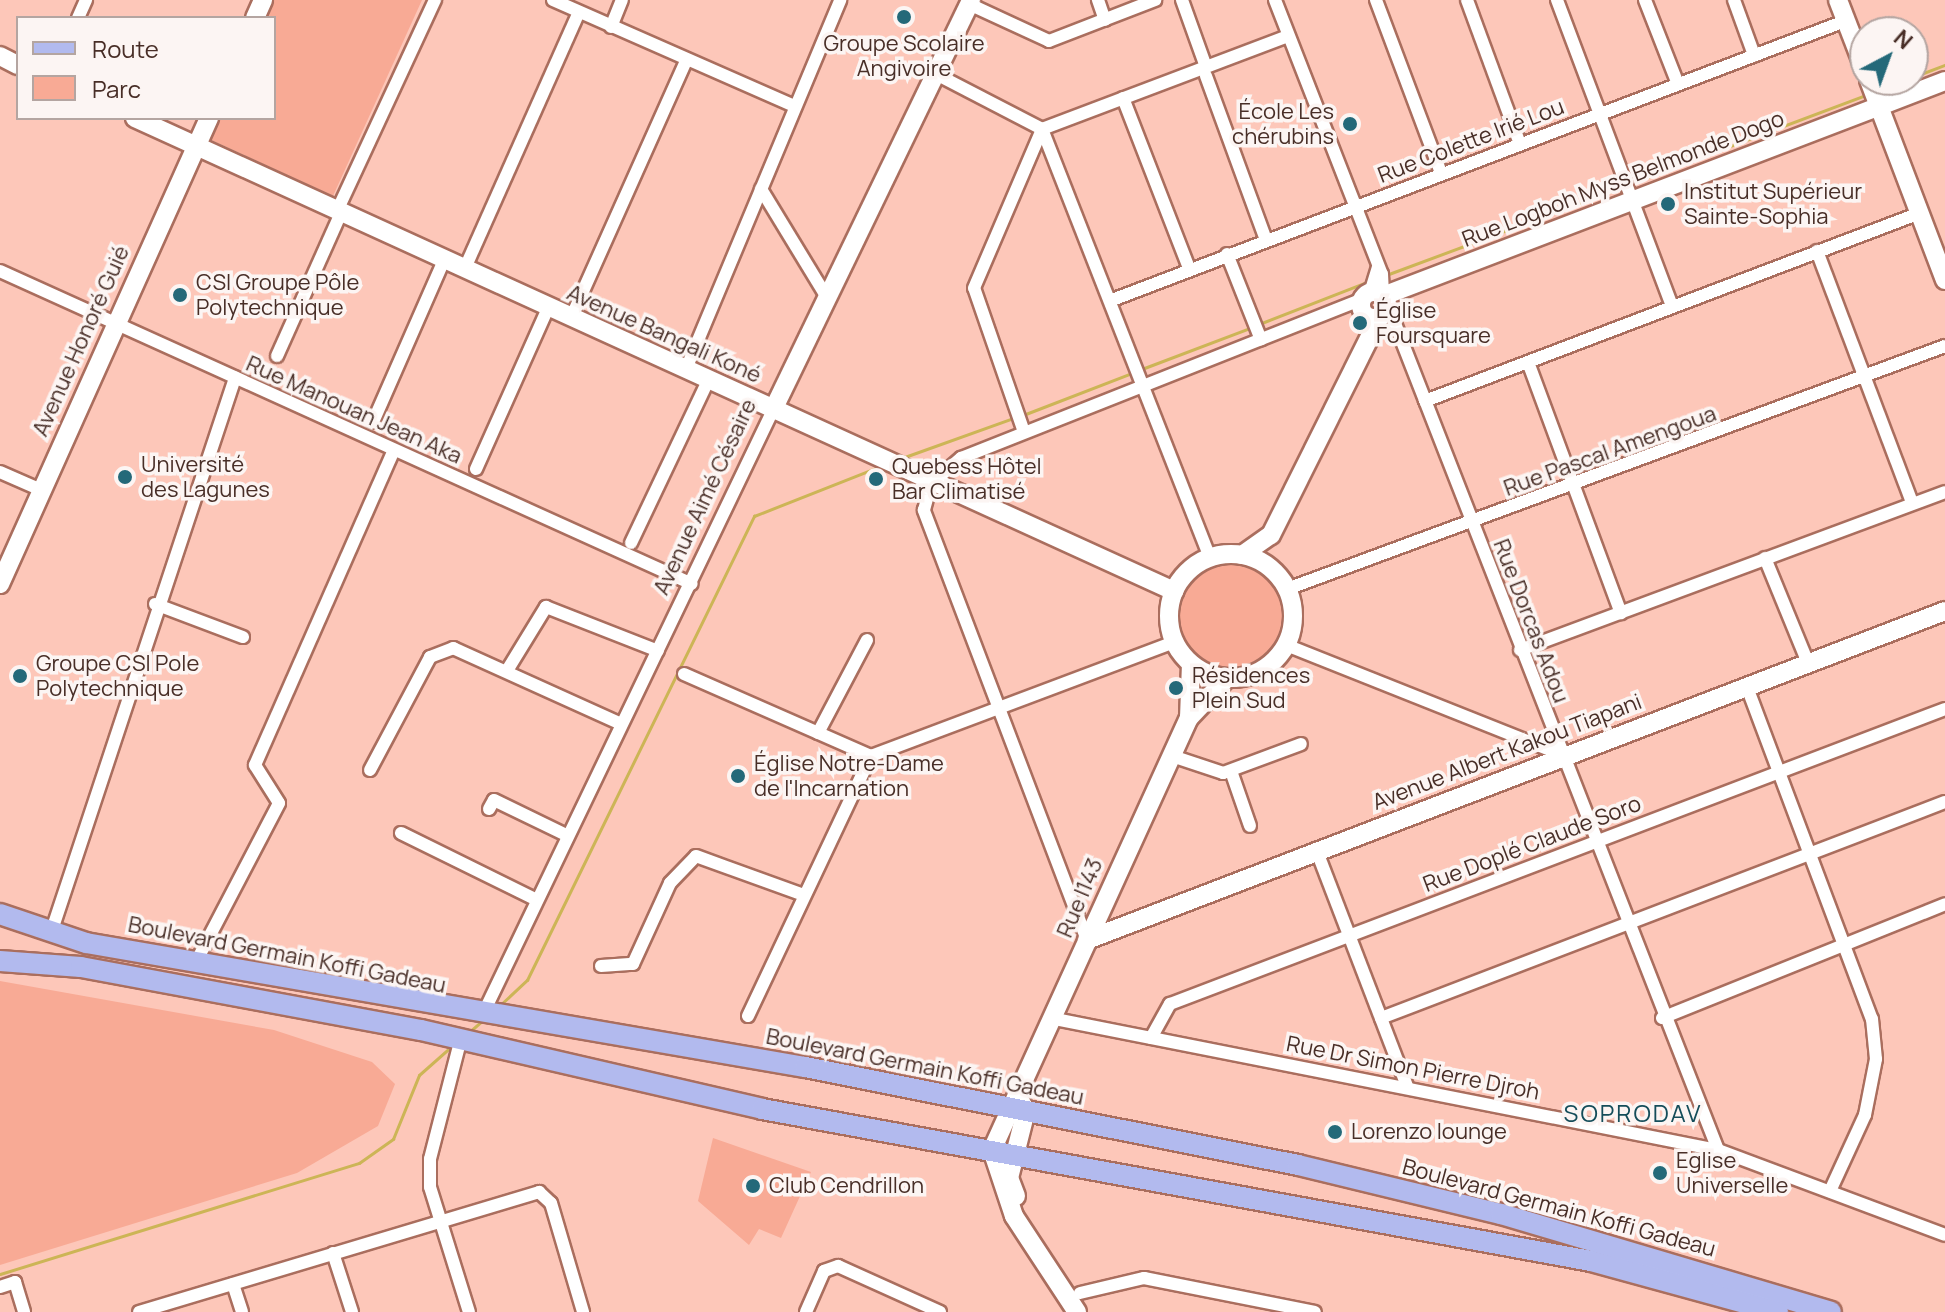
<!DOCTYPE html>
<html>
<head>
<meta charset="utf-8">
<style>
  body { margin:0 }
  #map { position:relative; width:1945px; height:1312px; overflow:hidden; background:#fdc7b9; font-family:Manrope,sans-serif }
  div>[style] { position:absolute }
  .green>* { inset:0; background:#f8aa95 }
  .round { border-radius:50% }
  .stream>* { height:3px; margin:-1.5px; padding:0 1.5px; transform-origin:1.5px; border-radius:1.5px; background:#ccb556 }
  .roads { filter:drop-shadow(2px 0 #aa6e5e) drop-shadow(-2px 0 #aa6e5e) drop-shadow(0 2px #aa6e5e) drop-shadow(0 -2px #aa6e5e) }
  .street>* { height:12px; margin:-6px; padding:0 6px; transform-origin:6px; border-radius:6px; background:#fff }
  .secondary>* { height:18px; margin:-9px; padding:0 9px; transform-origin:9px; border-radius:9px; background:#fff }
  .secondary>.ring { margin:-9px; padding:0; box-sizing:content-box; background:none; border:18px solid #fff; border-radius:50% }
  .primary>* { height:20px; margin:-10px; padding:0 10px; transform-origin:10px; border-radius:10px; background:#b2baee }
  .dots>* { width:22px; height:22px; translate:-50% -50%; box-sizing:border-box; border:4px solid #fcf5f3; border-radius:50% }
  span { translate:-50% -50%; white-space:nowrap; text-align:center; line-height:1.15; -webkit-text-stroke:7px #fcf5f3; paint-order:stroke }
  .poi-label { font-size:22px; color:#482e27 }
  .right { translate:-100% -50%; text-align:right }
  .left { translate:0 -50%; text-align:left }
  .street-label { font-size:22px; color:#482e27 }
  .neighbourhood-label { font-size:24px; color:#154d5a; letter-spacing:2px }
  .legend { position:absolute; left:16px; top:16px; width:260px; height:104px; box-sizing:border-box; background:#fcf5f3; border:2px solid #b4a5a1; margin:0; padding:10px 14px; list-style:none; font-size:24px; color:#482e27 }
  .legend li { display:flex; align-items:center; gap:16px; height:40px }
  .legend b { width:40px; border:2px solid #b4a5a1 }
  .north { position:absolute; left:1849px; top:16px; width:80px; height:80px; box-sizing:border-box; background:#fcf5f3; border:2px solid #b4a5a1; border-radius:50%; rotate:41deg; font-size:22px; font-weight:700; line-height:32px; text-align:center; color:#482e27 }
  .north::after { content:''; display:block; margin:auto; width:28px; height:36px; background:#246979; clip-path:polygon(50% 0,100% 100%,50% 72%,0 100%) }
</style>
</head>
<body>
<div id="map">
  <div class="green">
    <div style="clip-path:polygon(272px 0,422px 0,333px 196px,209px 139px,219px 118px,274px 118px,274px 18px,264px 18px)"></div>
    <div class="round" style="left:1179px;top:563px;width:104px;height:104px"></div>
    <div style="clip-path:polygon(0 981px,274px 1030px,372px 1062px,395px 1084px,378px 1126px,297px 1173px,0 1265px)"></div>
    <div style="clip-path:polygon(713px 1138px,811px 1172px,781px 1238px,759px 1229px,749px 1245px,698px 1201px)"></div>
  </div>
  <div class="stream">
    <div style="left:1913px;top:77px;width:34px;rotate:-21deg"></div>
    <div style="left:1880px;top:90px;width:28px;rotate:-21deg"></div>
    <div style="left:1629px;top:184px;width:256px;rotate:-20.6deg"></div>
    <div style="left:1386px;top:275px;width:252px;rotate:-20.4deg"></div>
    <div style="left:1259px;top:324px;width:116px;rotate:-21.3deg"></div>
    <div style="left:1139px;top:370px;width:121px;rotate:-20.8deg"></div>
    <div style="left:1023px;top:415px;width:117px;rotate:-21.1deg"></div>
    <div style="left:899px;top:459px;width:124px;rotate:-19.7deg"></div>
    <div style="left:498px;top:1007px;width:40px;rotate:-43deg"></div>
    <div style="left:527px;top:980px;width:517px;rotate:-63.93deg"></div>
    <div style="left:754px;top:516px;width:136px;rotate:-21.5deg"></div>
    <div style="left:468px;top:1033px;width:20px;rotate:-41deg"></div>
    <div style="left:0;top:1274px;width:376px;rotate:-17.2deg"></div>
    <div style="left:359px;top:1163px;width:42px;rotate:-35.2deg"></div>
    <div style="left:393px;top:1139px;width:69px;rotate:-67.9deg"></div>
    <div style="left:419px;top:1075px;width:45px;rotate:-41.4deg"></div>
  </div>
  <div class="roads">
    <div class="street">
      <div style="left:553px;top:0;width:261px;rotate:23.7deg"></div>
      <div style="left:1098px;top:0;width:21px;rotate:71deg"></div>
      <div style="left:1182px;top:0;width:71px;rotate:70.3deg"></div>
      <div style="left:1275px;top:0;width:294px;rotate:68.7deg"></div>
      <div style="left:1382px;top:274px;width:22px;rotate:87deg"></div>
      <div style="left:1376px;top:0;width:185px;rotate:69.4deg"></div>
      <div style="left:1467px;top:0;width:153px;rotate:69.8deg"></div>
      <div style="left:1557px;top:0;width:324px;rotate:69.4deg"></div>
      <div style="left:1645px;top:0;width:90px;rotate:68.6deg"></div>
      <div style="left:1734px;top:0;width:59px;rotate:70deg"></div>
      <div style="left:969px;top:4px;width:88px;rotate:24.8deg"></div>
      <div style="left:1049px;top:41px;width:114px;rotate:-21.1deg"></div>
      <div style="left:78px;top:18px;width:20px;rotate:-66deg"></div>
      <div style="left:611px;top:27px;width:29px;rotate:-68deg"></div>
      <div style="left:934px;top:73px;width:122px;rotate:27.4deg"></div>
      <div style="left:1042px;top:129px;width:460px;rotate:68.6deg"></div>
      <div style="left:1206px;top:76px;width:175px;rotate:69.9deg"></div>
      <div style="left:1123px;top:98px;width:182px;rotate:68.8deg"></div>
      <div style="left:761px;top:189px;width:125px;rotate:58.7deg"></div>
      <div style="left:337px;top:211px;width:233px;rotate:-65.1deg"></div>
      <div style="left:1817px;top:251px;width:269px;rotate:69.3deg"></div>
      <div style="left:1227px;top:254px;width:92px;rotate:68.4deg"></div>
      <div style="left:465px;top:268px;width:280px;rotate:-66deg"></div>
      <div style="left:0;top:271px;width:759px;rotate:24.34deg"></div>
      <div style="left:1370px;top:293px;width:27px;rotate:-73deg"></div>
      <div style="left:1112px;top:300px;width:784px;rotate:-20.84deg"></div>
      <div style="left:1387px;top:303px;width:909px;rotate:68.65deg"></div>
      <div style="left:571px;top:318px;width:282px;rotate:-65.9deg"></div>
      <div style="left:277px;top:356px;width:157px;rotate:-65.9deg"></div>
      <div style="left:1528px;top:362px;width:268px;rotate:69.7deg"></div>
      <div style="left:686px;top:369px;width:400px;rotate:-67.3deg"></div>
      <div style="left:1425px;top:401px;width:529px;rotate:-20.8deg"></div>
      <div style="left:373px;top:422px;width:177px;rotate:-66.3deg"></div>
      <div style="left:1024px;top:432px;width:152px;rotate:-109.1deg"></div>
      <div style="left:974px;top:288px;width:173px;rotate:-66.8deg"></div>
      <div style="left:1042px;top:129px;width:263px;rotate:-20.7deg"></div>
      <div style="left:476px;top:469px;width:176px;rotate:-65.9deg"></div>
      <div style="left:0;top:472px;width:45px;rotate:23.7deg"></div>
      <div style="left:631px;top:543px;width:179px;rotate:-64.6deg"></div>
      <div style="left:1765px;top:558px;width:113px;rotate:67.7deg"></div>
      <div style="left:1287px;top:589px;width:701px;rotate:-20.27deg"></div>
      <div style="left:155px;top:604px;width:94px;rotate:20.6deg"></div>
      <div style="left:1286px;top:645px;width:297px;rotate:21.7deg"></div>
      <div style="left:1520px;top:650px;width:453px;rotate:-20.4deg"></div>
      <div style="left:508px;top:669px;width:73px;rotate:-58.5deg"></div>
      <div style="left:546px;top:607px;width:120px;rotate:21.4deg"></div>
      <div style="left:684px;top:674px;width:204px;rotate:23.7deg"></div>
      <div style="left:1747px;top:687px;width:355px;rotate:69.4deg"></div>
      <div style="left:1872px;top:1019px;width:40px;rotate:84.3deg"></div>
      <div style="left:1876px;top:1059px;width:57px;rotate:101.1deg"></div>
      <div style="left:1865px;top:1115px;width:84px;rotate:114.7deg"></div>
      <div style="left:818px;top:733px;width:105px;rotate:-62.2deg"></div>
      <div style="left:1172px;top:756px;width:54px;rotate:18.4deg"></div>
      <div style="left:1223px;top:773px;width:83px;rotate:-20.4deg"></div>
      <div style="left:370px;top:770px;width:128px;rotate:-62deg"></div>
      <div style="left:430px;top:657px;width:25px;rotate:-21deg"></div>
      <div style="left:453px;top:648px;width:184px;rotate:24.3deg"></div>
      <div style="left:1231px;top:771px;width:58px;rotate:70.9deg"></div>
      <div style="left:489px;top:809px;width:10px;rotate:-61deg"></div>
      <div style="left:494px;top:800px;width:80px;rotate:25.9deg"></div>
      <div style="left:401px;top:833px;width:149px;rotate:26.2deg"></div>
      <div style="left:1316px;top:849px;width:254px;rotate:69deg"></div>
      <div style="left:52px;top:930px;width:582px;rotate:-71.66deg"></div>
      <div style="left:1087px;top:940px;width:460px;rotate:-110.8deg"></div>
      <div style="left:924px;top:510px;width:27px;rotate:-75deg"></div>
      <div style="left:931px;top:484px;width:40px;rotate:-41deg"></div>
      <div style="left:961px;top:458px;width:432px;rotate:-21.6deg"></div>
      <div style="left:196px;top:962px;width:179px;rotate:-62.4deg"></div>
      <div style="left:279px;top:803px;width:45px;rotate:-122.3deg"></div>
      <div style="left:255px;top:765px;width:344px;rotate:-66.2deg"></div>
      <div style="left:601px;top:966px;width:32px;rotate:-4deg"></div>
      <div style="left:633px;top:964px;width:89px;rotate:-65.4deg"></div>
      <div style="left:670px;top:883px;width:37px;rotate:-46deg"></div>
      <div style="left:696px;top:856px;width:115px;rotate:19.9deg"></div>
      <div style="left:483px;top:1014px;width:670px;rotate:-64.35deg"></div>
      <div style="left:748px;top:1016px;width:288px;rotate:-64.7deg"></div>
      <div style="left:871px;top:756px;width:324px;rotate:-20.6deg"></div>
      <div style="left:1050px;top:1018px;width:681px;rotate:11.18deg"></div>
      <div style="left:1718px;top:1150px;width:242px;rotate:20.5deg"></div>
      <div style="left:1381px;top:1018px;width:604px;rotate:-20.96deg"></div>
      <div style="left:1662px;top:1018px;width:305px;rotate:-21.9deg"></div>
      <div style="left:1151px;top:1038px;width:39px;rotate:-61deg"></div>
      <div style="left:1170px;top:1004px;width:829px;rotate:-20.84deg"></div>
      <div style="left:460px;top:1042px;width:121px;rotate:104.4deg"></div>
      <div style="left:430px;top:1159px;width:28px;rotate:90deg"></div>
      <div style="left:430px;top:1187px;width:131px;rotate:72.7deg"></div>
      <div style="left:333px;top:1253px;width:62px;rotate:72.1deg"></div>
      <div style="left:233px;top:1284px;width:29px;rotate:72deg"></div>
      <div style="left:0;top:1287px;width:16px;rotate:-18deg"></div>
      <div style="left:15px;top:1282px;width:31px;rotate:73deg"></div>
      <div style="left:1080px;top:1293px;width:66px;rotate:-13.2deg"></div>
      <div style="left:1144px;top:1278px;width:174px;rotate:11.2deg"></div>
      <div style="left:139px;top:1312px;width:418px;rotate:-16.7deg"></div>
      <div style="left:539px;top:1192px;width:16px;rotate:43deg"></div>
      <div style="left:551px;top:1203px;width:114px;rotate:73.6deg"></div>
      <div style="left:806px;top:1312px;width:45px;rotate:-66.3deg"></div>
      <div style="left:824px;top:1271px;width:15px;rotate:-20deg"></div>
      <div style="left:838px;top:1266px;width:112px;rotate:24.3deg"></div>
    </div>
    <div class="secondary">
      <div style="left:1838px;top:0;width:75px;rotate:68.9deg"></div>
      <div style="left:255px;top:18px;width:20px;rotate:-66deg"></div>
      <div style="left:0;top:56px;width:20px;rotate:27deg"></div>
      <div style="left:1869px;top:80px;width:214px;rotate:69.2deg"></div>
      <div style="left:135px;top:118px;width:1142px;rotate:24.48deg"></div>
      <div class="ring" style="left:1361px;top:292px;width:8px;height:8px"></div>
      <div style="left:1383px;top:296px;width:602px;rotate:-20.93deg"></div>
      <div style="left:773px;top:410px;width:455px;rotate:-64.2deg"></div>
      <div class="ring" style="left:1169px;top:554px;width:106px;height:106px"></div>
      <div style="left:1242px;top:555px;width:35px;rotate:-35deg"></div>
      <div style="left:1271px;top:535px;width:242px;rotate:-63.5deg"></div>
      <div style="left:0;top:584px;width:511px;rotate:-65.84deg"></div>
      <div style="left:1189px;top:718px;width:54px;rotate:-87.9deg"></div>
      <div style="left:1087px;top:940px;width:919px;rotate:-20.98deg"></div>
      <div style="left:1016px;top:1196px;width:19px;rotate:-111deg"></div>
      <div style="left:1009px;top:1178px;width:69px;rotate:-75.8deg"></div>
      <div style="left:1026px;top:1111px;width:14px;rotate:-120deg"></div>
      <div style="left:1077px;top:1312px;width:115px;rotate:-123.3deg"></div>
      <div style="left:1014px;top:1216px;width:70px;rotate:-108.4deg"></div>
      <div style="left:992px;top:1150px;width:475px;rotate:-65.5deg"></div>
      <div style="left:1189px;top:718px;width:54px;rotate:-46.5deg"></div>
    </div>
    <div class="primary">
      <div style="left:0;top:914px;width:91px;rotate:18.6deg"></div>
      <div style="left:86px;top:943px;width:730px;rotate:9.79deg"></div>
      <div style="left:805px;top:1067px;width:503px;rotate:11.24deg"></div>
      <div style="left:1298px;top:1165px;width:209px;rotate:13.6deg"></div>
      <div style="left:1501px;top:1214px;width:344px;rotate:16.5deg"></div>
      <div style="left:0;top:961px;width:81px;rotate:4.2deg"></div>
      <div style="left:81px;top:967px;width:346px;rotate:10.5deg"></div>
      <div style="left:421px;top:1030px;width:350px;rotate:13deg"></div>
      <div style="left:762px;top:1109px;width:843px;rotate:10.39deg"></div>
      <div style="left:1591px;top:1261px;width:194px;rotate:15.3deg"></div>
    </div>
  </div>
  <div class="dots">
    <div style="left:904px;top:17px;background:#246979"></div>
    <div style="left:1350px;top:124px;background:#246979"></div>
    <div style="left:1668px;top:204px;background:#246979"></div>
    <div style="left:180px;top:295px;background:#246979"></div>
    <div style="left:1360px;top:323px;background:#246979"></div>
    <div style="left:125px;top:477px;background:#246979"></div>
    <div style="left:876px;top:479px;background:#246979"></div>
    <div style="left:20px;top:676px;background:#246979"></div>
    <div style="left:1176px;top:688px;background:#246979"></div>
    <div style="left:738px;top:776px;background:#246979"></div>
    <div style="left:1335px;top:1132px;background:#246979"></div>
    <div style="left:1660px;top:1173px;background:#246979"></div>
    <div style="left:753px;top:1186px;background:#246979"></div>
  </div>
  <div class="poi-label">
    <span style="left:904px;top:56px">Groupe Scolaire<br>Angivoire</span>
    <span class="right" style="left:1334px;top:124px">École Les<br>chérubins</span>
    <span class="left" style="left:1684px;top:204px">Institut Supérieur<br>Sainte-Sophia</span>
    <span class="left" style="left:196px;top:295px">CSI Groupe Pôle<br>Polytechnique</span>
    <span class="left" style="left:1376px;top:323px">Église<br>Foursquare</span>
    <span class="left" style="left:141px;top:477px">Université<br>des Lagunes</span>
    <span class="left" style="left:892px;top:479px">Quebess Hôtel<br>Bar Climatisé</span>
    <span class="left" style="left:36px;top:676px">Groupe CSI Pole<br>Polytechnique</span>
    <span class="left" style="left:1192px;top:688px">Résidences<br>Plein Sud</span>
    <span class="left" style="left:754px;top:776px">Église Notre-Dame<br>de l'Incarnation</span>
    <span class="left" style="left:1351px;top:1132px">Lorenzo lounge</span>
    <span class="left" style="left:1676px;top:1173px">Eglise<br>Universelle</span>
    <span class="left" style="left:769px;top:1186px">Club Cendrillon</span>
  </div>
  <div class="street-label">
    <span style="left:1471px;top:141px;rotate:-21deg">Rue Colette Irié Lou</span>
    <span style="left:1623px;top:179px;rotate:-21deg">Rue Logboh Myss Belmonde Dogo</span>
    <span style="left:664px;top:334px;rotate:24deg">Avenue Bangali Koné</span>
    <span style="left:81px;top:341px;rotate:-66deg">Avenue Honoré Guié</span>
    <span style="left:354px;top:410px;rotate:24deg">Rue Manouan Jean Aka</span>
    <span style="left:1610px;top:451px;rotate:-20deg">Rue Pascal Amengoua</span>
    <span style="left:705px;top:497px;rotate:-65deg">Avenue Aimé Césaire</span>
    <span style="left:1531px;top:621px;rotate:69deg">Rue Dorcas Adou</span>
    <span style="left:1507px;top:752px;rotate:-21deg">Avenue Albert Kakou Tiapani</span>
    <span style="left:1532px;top:844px;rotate:-21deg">Rue Doplé Claude Soro</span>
    <span style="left:1080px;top:898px;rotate:-67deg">Rue I143</span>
    <span style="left:287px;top:955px;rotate:11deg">Boulevard Germain Koffi Gadeau</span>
    <span style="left:925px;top:1067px;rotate:11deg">Boulevard Germain Koffi Gadeau</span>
    <span style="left:1413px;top:1068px;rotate:11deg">Rue Dr Simon Pierre Djroh</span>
    <span style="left:1559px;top:1208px;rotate:15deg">Boulevard Germain Koffi Gadeau</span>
  </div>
  <div class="neighbourhood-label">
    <span style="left:1633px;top:1113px">SOPRODAV</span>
  </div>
  <ul class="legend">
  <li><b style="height:10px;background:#b2baee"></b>Route</li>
  <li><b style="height:22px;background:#f8aa95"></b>Parc</li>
  </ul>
  <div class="north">N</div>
</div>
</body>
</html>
